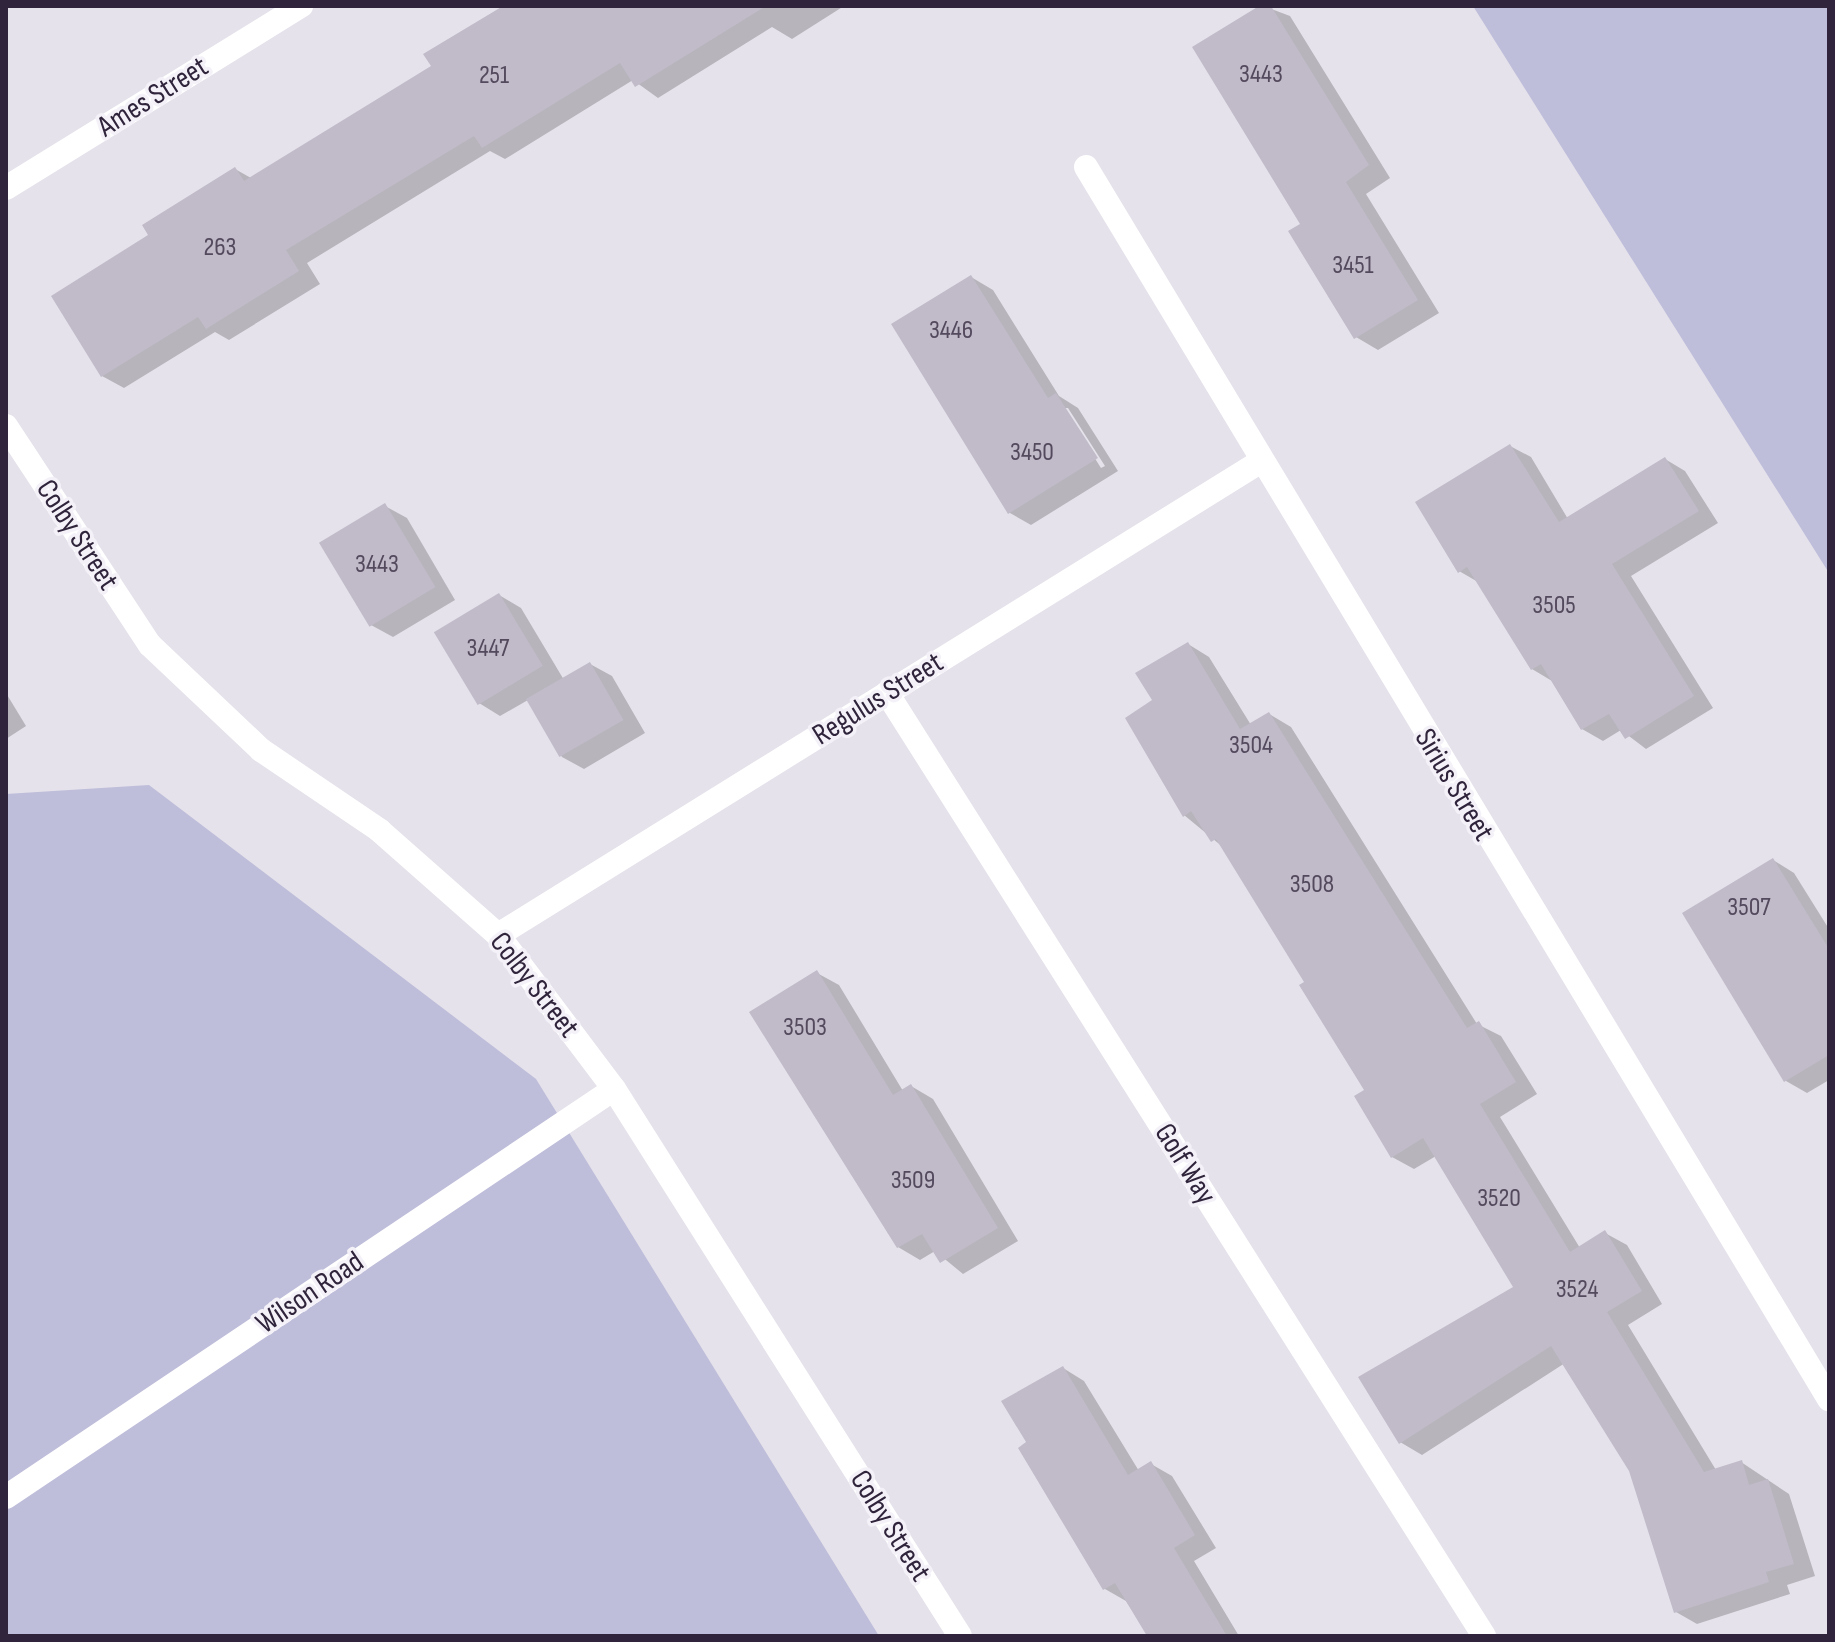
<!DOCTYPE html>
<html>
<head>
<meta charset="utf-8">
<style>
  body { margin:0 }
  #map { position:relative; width:1835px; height:1642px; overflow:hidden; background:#e5e2eb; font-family:"Sofia Sans Condensed",sans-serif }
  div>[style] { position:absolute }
  .green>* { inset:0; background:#bebdda }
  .shadow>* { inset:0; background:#0003 }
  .building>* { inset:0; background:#c1bbc9; transform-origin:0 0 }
  .minor>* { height:24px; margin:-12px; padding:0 12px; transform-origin:12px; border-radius:12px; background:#fff }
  span { translate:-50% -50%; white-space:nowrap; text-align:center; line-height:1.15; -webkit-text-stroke:7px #f4f2f8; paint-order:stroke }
  .number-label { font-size:26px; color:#544a5e }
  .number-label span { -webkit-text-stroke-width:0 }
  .street-label { font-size:30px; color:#2f243b }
  .frame { position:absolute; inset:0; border:8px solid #2f243b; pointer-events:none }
</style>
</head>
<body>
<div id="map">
  <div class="green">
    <div style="clip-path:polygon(1473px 6px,1829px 6px,1829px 573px)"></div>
    <div style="clip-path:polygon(149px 785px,536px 1079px,879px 1636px,6px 1636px,6px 794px)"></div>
  </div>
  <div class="shadow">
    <div style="clip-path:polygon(503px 6px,844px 6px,792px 39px,772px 27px,658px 98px,633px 80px,505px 159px,490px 151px,307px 263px,320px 284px,229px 340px,215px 332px,124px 388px,102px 376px,151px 236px,235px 169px,251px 178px,433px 66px)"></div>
    <div style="clip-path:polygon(1263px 6px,1290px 16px,1390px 178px,1366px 194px,1439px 313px,1378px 350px,1356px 337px,1303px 225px)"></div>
    <div style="clip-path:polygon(evenodd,971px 277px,993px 290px,1059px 396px,1078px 408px,1118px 471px,1031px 525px,1010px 513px,971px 277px,1063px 408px,1068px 408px,1105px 466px,1101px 468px,1063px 408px)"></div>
    <div style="clip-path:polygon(1510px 446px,1531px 457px,1568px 519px,1665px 459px,1685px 471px,1718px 523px,1631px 576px,1713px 708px,1646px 749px,1621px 730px,1603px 741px,1582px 729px,1552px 681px,1532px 669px,1478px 582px,1459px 571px)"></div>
    <div style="clip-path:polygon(385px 506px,407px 518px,455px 600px,393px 637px,371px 625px)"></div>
    <div style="clip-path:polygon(499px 595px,521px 608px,564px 680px,590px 664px,612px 676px,645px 733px,584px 769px,562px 757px,528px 700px,500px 716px,479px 703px)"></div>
    <div style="clip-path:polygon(1188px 644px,1209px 657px,1251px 725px,1269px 714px,1291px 727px,1477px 1024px,1501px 1036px,1537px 1094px,1500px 1117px,1580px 1248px,1605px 1233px,1627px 1245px,1662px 1304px,1628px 1325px,1716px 1470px,1741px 1462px,1789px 1494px,1815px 1576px,1787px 1585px,1790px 1594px,1697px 1624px,1676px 1612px,1631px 1471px,1565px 1363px,1422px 1455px,1400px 1442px,1516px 1288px,1436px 1156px,1414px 1169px,1392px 1157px,1367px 1091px,1307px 983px,1224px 848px,1184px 815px,1154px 701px)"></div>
    <div style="clip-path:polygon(6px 693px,26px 726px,6px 739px)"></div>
    <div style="clip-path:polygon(1773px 860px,1794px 873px,1829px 929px,1829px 1080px,1807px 1093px,1786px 1081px)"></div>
    <div style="clip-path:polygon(817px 973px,839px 985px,903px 1091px,911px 1086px,933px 1099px,1018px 1241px,963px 1274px,935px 1251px,920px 1260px,898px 1247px)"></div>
    <div style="clip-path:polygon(1063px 1368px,1084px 1381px,1139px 1471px,1151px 1464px,1172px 1476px,1216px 1548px,1194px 1561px,1239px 1636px,1149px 1636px,1126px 1601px,1105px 1589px,1028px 1443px)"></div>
  </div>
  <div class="building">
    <div style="clip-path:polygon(503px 6px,766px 6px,635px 87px,620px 63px,482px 148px,474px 136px,286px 250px,299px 271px,206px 329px,198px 317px,101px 377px,51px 296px,148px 235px,142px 225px,235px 167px,244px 181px,431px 66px,423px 54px)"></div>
    <div style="clip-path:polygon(1259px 6px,1271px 6px,1369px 165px,1346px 182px,1418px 300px,1354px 339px,1288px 231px,1300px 224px,1192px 47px)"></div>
    <div style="clip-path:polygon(971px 275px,1048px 398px,1056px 393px,1098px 458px,1008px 514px,891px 324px)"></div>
    <div style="clip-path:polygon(1510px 444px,1559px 522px,1665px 457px,1699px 511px,1612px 564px,1694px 696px,1625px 739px,1609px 714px,1581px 730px,1541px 664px,1531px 670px,1467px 567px,1458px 573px,1415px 502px)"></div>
    <div style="left:385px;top:503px;width:98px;height:77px;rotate:59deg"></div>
    <div style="left:499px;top:593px;width:85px;height:76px;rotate:59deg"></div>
    <div style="clip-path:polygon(1188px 642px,1240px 729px,1269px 712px,1467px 1028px,1479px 1021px,1516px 1082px,1480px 1104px,1570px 1252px,1605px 1230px,1642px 1291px,1607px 1312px,1704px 1472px,1742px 1460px,1749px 1485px,1768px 1479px,1794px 1564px,1766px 1572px,1769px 1582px,1674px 1613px,1629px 1471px,1551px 1346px,1399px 1444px,1358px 1377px,1513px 1287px,1423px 1138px,1391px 1158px,1354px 1096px,1364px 1090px,1299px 985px,1304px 982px,1216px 839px,1211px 842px,1191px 811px,1183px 817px,1125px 718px,1152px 700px,1135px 673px)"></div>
    <div style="left:590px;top:662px;width:67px;height:74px;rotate:60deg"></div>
    <div style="clip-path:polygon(1773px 858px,1829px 949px,1829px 1055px,1784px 1082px,1682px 913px)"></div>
    <div style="clip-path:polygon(817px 970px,893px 1095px,911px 1084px,998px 1228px,940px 1263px,922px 1234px,897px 1248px,749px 1012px)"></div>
    <div style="clip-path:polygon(1063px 1366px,1128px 1475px,1151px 1461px,1195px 1535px,1174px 1548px,1227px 1636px,1147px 1636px,1115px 1583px,1103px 1590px,1018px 1448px,1026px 1442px,1001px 1401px)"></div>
  </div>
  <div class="minor">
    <div style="left:1086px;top:167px;width:1439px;rotate:58.91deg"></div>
    <div style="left:6px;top:188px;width:347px;rotate:-31.7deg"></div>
    <div style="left:6px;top:426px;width:262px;rotate:56.7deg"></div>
    <div style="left:150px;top:645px;width:153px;rotate:43.4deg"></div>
    <div style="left:261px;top:750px;width:143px;rotate:34.1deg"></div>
    <div style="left:379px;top:830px;width:159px;rotate:41.4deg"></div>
    <div style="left:498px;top:935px;width:193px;rotate:53deg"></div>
    <div style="left:614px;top:1089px;width:647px;rotate:57.68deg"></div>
    <div style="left:887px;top:693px;width:1116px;rotate:57.66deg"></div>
    <div style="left:498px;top:935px;width:895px;rotate:-31.84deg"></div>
    <div style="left:6px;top:1497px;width:732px;rotate:-33.86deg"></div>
  </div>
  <div class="number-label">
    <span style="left:1261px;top:75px">3443</span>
    <span style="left:494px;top:76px">251</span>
    <span style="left:220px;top:248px">263</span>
    <span style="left:1353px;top:266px">3451</span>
    <span style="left:951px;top:331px">3446</span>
    <span style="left:1032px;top:453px">3450</span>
    <span style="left:377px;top:565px">3443</span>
    <span style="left:1554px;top:606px">3505</span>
    <span style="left:488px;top:649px">3447</span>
    <span style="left:1251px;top:746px">3504</span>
    <span style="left:1312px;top:885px">3508</span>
    <span style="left:1749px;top:908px">3507</span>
    <span style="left:805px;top:1028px">3503</span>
    <span style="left:913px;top:1181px">3509</span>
    <span style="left:1499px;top:1199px">3520</span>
    <span style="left:1577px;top:1290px">3524</span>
  </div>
  <div class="street-label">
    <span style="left:153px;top:97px;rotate:-32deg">Ames Street</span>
    <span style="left:77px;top:535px;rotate:57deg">Colby Street</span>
    <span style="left:878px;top:699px;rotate:-32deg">Regulus Street</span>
    <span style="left:1454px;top:785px;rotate:59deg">Sirius Street</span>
    <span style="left:534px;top:985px;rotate:52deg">Colby Street</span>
    <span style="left:1185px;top:1164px;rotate:58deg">Golf Way</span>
    <span style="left:310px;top:1293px;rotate:-34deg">Wilson Road</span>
    <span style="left:890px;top:1526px;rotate:58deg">Colby Street</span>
  </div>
  <div class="frame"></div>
</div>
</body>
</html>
